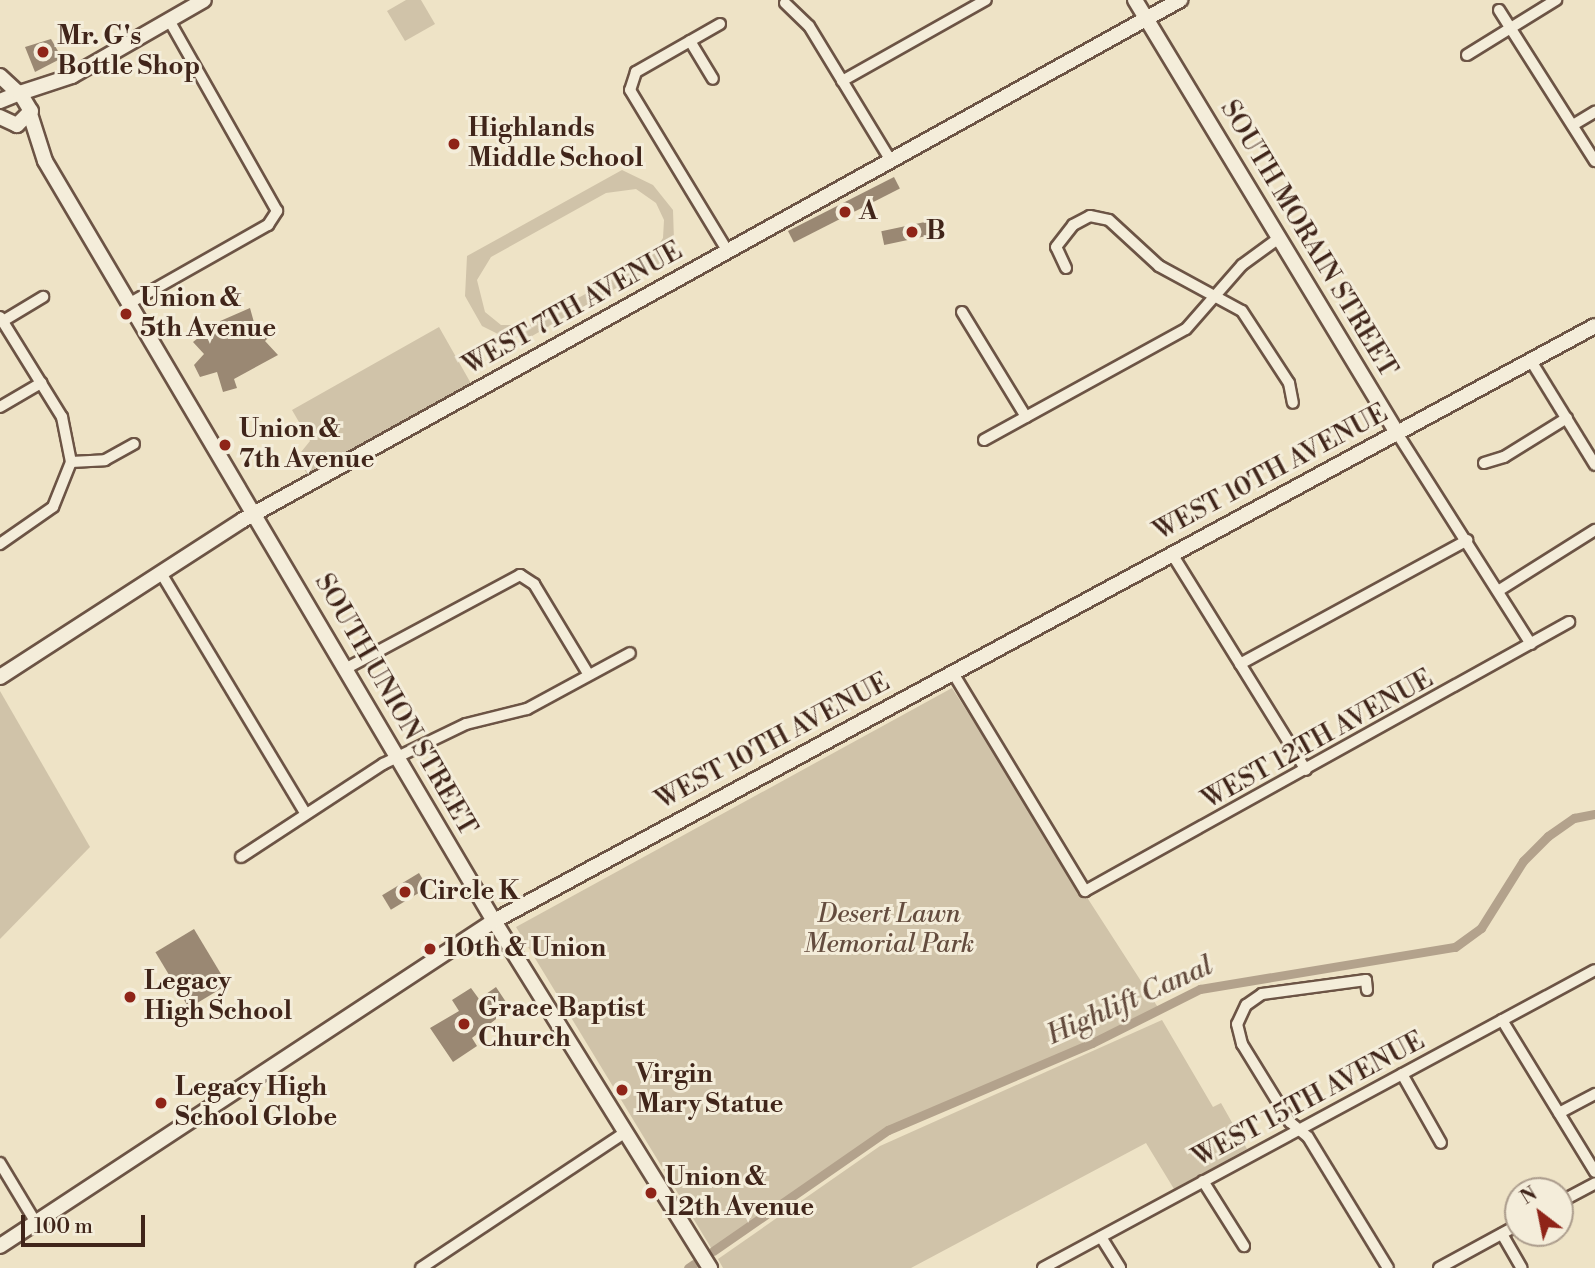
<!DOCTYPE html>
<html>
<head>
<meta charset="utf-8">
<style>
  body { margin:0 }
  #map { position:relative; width:1595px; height:1268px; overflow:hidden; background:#eee3c6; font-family:"Libre Bodoni",serif }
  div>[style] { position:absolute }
  .green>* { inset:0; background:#d0c3a9 }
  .canal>* { height:9px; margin:-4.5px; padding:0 4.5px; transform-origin:4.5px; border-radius:4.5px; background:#b3a28c }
  .building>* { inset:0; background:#9a8873; transform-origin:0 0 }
  .roads { filter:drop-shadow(2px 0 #6c5445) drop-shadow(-2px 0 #6c5445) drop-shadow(0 2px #6c5445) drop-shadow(0 -2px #6c5445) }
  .street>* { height:10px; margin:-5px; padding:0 5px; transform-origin:5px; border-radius:5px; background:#f4edda }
  .secondary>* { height:14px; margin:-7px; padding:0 7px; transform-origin:7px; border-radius:7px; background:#f4edda }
  .dots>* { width:19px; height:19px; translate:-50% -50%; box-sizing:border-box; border:4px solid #f4edda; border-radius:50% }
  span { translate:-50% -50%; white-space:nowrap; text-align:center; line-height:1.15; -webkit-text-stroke:6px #f4edda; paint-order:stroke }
  .poi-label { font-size:26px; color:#40251a; font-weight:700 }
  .left { translate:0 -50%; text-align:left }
  .street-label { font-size:26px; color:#40251a }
  .park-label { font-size:26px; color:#644c3e; font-style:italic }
  .water-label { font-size:28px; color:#624a3c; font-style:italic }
  .north { position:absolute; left:1504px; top:1177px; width:70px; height:70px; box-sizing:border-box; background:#f4edda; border:2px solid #ac9d8d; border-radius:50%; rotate:328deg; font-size:19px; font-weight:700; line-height:28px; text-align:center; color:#40251a }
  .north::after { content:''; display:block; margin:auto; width:24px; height:32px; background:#8f2418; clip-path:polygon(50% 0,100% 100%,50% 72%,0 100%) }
  .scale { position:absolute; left:21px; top:1215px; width:124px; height:32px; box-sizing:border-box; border:4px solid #40251a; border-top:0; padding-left:9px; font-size:21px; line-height:24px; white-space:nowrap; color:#40251a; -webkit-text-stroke:5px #f4edda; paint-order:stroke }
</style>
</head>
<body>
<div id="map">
  <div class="green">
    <div style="clip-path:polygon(406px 0,421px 0,435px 24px,405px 41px,387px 11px)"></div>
    <div style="clip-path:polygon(evenodd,622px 170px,653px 185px,673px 210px,674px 241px,662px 262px,532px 336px,506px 338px,482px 326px,465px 296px,467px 256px,622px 170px,636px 189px,656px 203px,664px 220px,663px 238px,649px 259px,529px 325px,501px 325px,485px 312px,477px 280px,491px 257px,606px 193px,636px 189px)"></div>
    <div style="clip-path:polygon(439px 327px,473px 387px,310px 479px,297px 457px,310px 441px,292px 410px)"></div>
    <div style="clip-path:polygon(952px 688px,1159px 1009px,886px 1133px,713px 1251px,516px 927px)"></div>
    <div style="clip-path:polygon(0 691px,90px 847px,0 939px)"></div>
    <div style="clip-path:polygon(1162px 1020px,1213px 1107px,1221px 1103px,1247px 1149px,1174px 1189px,1146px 1143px,911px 1268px,723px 1268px,718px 1259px,880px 1146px)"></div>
  </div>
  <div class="canal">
    <div style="left:713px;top:1251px;width:213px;rotate:-34.7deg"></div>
    <div style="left:888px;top:1130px;width:222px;rotate:-23.1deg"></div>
    <div style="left:1092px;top:1043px;width:121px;rotate:-26.6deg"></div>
    <div style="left:1200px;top:989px;width:258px;rotate:-9.4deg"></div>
    <div style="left:1455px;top:947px;width:32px;rotate:-36deg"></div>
    <div style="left:1481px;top:928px;width:79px;rotate:-57.9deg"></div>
    <div style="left:1523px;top:861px;width:35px;rotate:-45deg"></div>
    <div style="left:1548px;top:836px;width:32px;rotate:-35deg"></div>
    <div style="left:1574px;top:818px;width:21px;rotate:-11deg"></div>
    <div style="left:688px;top:1268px;width:7px;rotate:-34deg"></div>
  </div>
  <div class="building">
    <div style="clip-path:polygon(51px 39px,62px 58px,35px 72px,25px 47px)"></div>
    <div style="left:894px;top:177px;width:13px;height:119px;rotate:63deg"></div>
    <div style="left:939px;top:219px;width:14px;height:59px;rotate:78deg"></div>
    <div style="clip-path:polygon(250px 308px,255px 326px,263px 324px,270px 336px,265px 341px,278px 355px,234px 379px,237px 388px,223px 392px,217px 372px,200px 377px,194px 365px,204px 354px,193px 342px,218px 322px)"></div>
    <div style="left:419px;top:873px;width:17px;height:43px;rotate:59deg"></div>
    <div style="left:194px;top:929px;width:65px;height:45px;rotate:59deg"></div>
    <div style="clip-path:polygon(496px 987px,510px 1008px,472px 1038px,477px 1046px,453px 1062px,430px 1028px,459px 1011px,452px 1000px,471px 988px,479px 999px)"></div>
  </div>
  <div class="roads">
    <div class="street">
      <div style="left:785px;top:3px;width:33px;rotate:44deg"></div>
      <div style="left:809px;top:26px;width:158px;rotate:58.7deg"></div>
      <div style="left:1499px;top:10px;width:179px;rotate:57.6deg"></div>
      <div style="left:720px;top:24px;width:97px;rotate:150.3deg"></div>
      <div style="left:636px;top:72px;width:19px;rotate:108deg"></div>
      <div style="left:630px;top:90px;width:187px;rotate:58.8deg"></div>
      <div style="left:690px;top:41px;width:44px;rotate:58.8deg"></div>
      <div style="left:1467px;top:55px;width:105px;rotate:-31.7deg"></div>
      <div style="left:842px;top:81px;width:165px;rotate:-29.4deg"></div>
      <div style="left:1573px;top:125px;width:26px;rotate:-31deg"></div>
      <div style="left:1066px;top:268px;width:23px;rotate:-115deg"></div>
      <div style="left:1056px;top:247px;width:28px;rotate:-52deg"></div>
      <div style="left:1073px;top:225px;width:19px;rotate:-28deg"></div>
      <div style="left:1090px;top:216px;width:19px;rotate:12deg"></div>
      <div style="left:1109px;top:220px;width:68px;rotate:42.6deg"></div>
      <div style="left:1159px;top:266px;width:94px;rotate:28.5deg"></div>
      <div style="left:1242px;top:311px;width:86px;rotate:56.9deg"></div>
      <div style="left:1289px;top:383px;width:20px;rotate:79deg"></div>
      <div style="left:130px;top:303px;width:159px;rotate:-29.5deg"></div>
      <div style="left:268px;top:225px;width:17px;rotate:-57deg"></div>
      <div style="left:277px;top:211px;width:219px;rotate:-119.5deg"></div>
      <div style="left:962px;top:312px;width:123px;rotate:58.6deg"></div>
      <div style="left:0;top:317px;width:118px;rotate:58.2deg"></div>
      <div style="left:62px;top:417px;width:46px;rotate:78.7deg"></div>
      <div style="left:71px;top:462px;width:48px;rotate:111.8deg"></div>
      <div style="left:53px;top:507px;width:65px;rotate:145.1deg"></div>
      <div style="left:3px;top:321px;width:47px;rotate:-31deg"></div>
      <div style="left:1531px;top:361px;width:122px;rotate:58.4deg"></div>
      <div style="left:0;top:407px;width:48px;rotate:-30.3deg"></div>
      <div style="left:1397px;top:433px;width:250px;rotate:57.6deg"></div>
      <div style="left:984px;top:440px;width:230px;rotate:-28.8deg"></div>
      <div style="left:1186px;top:329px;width:85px;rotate:-48.8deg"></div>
      <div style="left:1242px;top:265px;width:46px;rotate:-36.1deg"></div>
      <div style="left:71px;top:462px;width:34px;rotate:-3deg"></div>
      <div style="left:105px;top:460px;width:33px;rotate:-29deg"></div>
      <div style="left:1484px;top:463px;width:21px;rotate:-17deg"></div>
      <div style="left:1504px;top:457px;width:74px;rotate:-31.8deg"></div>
      <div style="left:1172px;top:554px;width:254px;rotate:58.2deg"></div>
      <div style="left:161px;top:573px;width:281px;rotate:59deg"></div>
      <div style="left:1498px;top:591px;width:115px;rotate:-32.2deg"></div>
      <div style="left:1240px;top:664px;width:259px;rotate:-28.6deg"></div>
      <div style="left:345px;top:669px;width:199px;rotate:-28.2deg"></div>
      <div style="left:520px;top:575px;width:17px;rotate:33deg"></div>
      <div style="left:534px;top:584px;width:106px;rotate:58.9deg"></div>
      <div style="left:953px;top:673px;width:255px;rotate:58.8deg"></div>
      <div style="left:1085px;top:891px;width:554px;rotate:-29.06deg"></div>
      <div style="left:241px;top:857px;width:170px;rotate:-33.2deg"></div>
      <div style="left:383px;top:764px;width:92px;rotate:-25.7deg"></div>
      <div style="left:466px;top:724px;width:63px;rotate:-13.8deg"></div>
      <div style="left:527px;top:709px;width:117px;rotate:-28.5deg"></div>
      <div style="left:1367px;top:990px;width:10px;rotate:-96deg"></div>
      <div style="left:1366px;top:980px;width:105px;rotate:172.3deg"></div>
      <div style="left:1262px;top:994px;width:19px;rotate:145deg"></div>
      <div style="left:1246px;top:1005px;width:21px;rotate:115deg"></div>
      <div style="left:1237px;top:1024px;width:21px;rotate:76deg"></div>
      <div style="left:1242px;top:1044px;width:92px;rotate:58.4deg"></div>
      <div style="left:1290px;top:1122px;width:23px;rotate:40deg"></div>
      <div style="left:1308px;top:1137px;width:153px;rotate:58.6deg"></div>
      <div style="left:1502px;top:1020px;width:178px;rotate:58.5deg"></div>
      <div style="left:1402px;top:1074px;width:79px;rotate:60.5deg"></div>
      <div style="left:1559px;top:1113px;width:41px;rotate:-27.8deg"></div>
      <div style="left:0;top:1163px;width:70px;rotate:59deg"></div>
      <div style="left:1203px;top:1181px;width:77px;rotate:57.8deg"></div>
      <div style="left:1560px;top:1202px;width:40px;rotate:-28deg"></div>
      <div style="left:1502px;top:1234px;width:39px;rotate:60deg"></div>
      <div style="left:1101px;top:1237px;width:36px;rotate:58deg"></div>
      <div style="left:421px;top:1268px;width:246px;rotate:-33.6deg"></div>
      <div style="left:1043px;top:1268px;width:627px;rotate:-28.36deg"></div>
      <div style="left:1439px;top:1268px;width:90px;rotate:-28.6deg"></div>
    </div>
    <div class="secondary">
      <div style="left:1135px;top:0;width:506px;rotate:58.82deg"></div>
      <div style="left:0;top:76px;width:23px;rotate:43deg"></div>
      <div style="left:20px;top:93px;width:55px;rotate:-18.1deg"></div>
      <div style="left:72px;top:76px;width:152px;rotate:-29.9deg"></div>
      <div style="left:0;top:101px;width:22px;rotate:-22deg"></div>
      <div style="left:20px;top:93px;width:21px;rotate:59deg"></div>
      <div style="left:31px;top:111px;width:20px;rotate:135deg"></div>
      <div style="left:17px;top:125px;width:19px;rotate:-155deg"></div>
      <div style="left:30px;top:114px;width:49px;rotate:72.3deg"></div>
      <div style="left:45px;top:161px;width:883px;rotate:59.43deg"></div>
      <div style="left:494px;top:921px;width:409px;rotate:58.1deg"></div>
      <div style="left:0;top:677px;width:289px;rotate:-32.9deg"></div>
      <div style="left:243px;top:520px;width:1072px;rotate:-29.03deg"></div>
      <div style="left:0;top:1246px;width:591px;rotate:-33.34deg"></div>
      <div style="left:494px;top:921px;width:1251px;rotate:-28.39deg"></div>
    </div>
  </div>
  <div class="dots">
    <div style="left:43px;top:52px;background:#8f2418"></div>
    <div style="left:454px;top:144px;background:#8f2418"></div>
    <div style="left:845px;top:212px;background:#8f2418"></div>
    <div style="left:912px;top:232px;background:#8f2418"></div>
    <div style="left:126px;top:314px;background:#8f2418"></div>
    <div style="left:225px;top:445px;background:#8f2418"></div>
    <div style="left:405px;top:892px;background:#8f2418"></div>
    <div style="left:430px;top:949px;background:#8f2418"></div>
    <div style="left:130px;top:997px;background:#8f2418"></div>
    <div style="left:464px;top:1024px;background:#8f2418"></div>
    <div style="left:622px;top:1090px;background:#8f2418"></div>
    <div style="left:161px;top:1103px;background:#8f2418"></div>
    <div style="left:651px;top:1193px;background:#8f2418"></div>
  </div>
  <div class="poi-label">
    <span class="left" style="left:57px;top:52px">Mr. G's<br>Bottle Shop</span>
    <span class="left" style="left:468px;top:144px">Highlands<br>Middle School</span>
    <span class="left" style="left:859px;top:212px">A</span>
    <span class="left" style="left:926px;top:232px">B</span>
    <span class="left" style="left:140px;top:314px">Union &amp;<br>5th Avenue</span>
    <span class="left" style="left:239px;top:445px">Union &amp;<br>7th Avenue</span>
    <span class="left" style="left:419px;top:892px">Circle K</span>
    <span class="left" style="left:444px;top:949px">10th &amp; Union</span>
    <span class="left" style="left:144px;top:997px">Legacy<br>High School</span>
    <span class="left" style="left:478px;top:1024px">Grace Baptist<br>Church</span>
    <span class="left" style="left:636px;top:1090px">Virgin<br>Mary Statue</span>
    <span class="left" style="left:175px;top:1103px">Legacy High<br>School Globe</span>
    <span class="left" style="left:665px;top:1193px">Union &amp;<br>12th Avenue</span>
  </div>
  <div class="street-label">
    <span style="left:1308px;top:239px;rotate:59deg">SOUTH MORAIN STREET</span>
    <span style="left:573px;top:309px;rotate:-29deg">WEST 7TH AVENUE</span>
    <span style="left:1271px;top:473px;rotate:-28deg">WEST 10TH AVENUE</span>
    <span style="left:395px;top:705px;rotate:60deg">SOUTH UNION STREET</span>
    <span style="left:1318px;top:740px;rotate:-29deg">WEST 12TH AVENUE</span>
    <span style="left:773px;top:742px;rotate:-28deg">WEST 10TH AVENUE</span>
    <span style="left:1309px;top:1100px;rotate:-28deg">WEST 15TH AVENUE</span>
  </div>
  <div class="park-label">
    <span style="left:889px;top:930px">Desert Lawn<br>Memorial Park</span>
  </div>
  <div class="water-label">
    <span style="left:1130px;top:1001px;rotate:-24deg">Highlift Canal</span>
  </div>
  <div class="north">N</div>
  <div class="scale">100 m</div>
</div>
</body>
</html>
